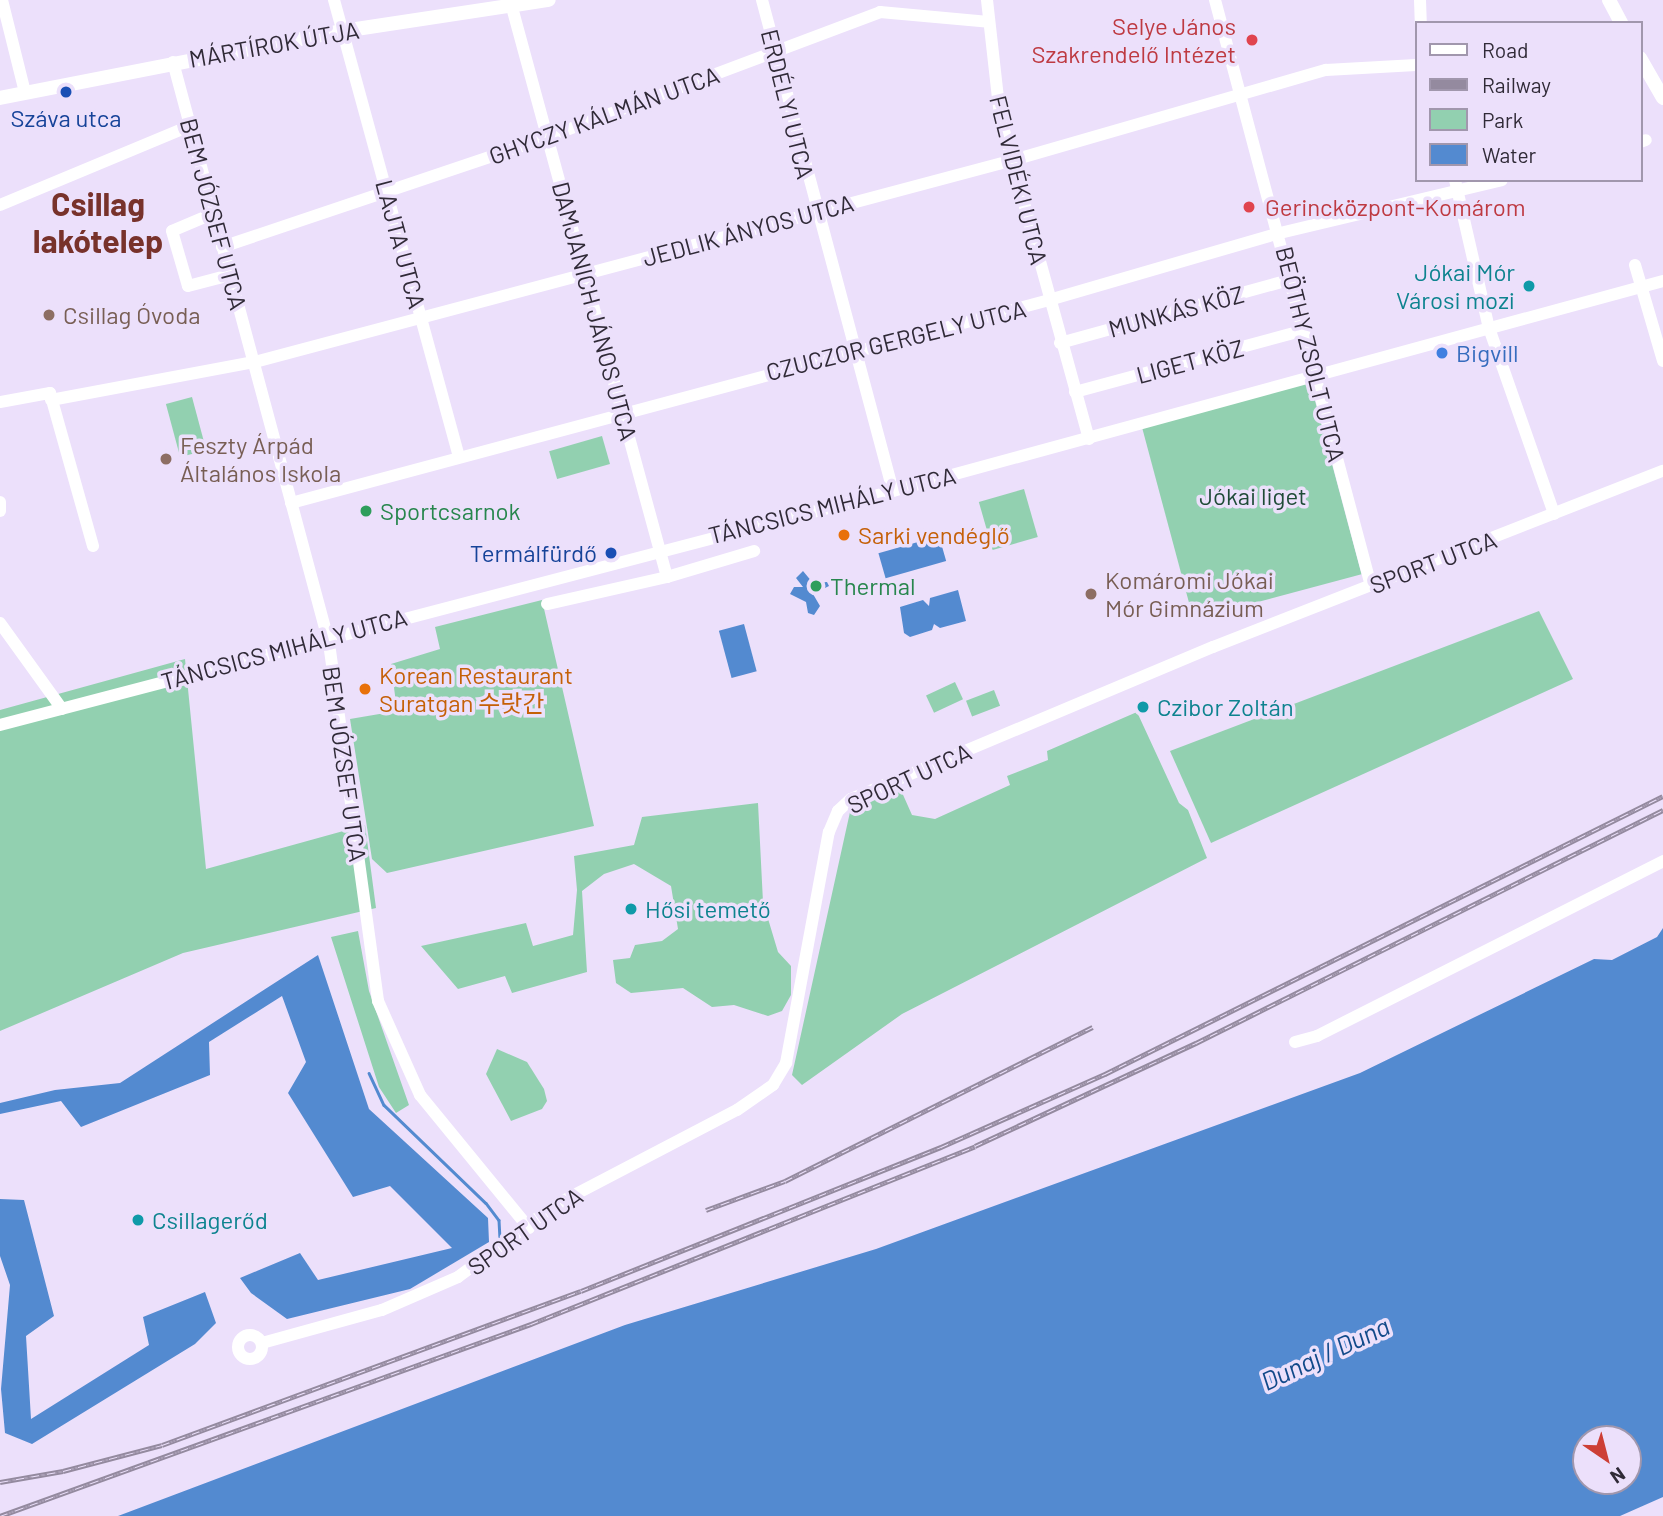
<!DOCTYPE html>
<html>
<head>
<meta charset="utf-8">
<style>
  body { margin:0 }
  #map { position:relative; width:1663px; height:1516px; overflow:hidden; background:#ece0fb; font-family:Barlow,"Noto Sans KR",sans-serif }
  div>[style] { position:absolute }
  .green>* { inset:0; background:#92d0b0; transform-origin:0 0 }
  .water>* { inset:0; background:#538ad0; transform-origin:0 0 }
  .stream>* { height:2.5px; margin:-1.25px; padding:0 1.25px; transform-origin:1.25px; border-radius:1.25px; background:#538ad0 }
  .minor>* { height:12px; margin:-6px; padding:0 6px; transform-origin:6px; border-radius:6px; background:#fff }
  .minor>.ring { margin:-6px; padding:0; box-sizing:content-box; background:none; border:12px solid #fff; border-radius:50% }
  .major>* { height:14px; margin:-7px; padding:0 7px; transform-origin:7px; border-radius:7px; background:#fff }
  .rail>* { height:5px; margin-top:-2.5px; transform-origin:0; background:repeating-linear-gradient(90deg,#ece0fb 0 8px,#948a9f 0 16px); box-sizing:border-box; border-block:2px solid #948a9f }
  .dots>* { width:19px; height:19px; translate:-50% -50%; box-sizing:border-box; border:4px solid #ece0fb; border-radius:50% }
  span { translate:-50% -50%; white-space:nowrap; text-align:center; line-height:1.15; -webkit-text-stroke:7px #ece0fb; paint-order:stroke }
  .health-label { font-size:24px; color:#be3a42 }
  .right { translate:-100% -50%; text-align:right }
  .left { translate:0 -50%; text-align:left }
  .street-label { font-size:24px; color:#302a37 }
  .transit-label { font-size:24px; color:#164399 }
  .culture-label { font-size:24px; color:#0d838f }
  .education-label { font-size:24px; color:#785e54 }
  .shop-label { font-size:24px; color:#366cbe }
  .park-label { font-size:24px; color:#1f4b37 }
  .leisure-label { font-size:24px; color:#27864d }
  .food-label { font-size:24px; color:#c56008 }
  .water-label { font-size:26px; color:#124a8a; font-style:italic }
  .district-label { font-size:32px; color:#78322b; font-weight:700 }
  .legend { position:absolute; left:1415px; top:21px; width:228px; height:161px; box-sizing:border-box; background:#ece0fb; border:2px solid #a197ad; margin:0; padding:9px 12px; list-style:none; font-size:21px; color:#302a37 }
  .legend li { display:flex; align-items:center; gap:14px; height:35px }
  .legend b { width:35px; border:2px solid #a197ad }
  .north { position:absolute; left:1572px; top:1425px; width:70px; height:70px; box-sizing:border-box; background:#ece0fb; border:2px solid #a197ad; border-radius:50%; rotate:145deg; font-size:19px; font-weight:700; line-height:28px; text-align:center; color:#302a37 }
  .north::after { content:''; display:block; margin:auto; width:24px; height:32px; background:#cd3f36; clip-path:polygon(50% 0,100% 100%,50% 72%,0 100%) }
</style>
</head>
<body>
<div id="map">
  <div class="green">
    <div style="left:1310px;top:382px;width:199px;height:174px;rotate:75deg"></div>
    <div style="left:192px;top:397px;width:55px;height:27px;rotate:75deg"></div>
    <div style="left:602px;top:436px;width:29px;height:55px;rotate:74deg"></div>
    <div style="left:1024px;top:489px;width:50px;height:47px;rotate:74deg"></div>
    <div style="clip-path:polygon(542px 600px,594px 826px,387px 873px,372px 859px,350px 719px,397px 711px,391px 664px,440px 649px,435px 627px)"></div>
    <div style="clip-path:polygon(1539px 611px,1573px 679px,1211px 843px,1170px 751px)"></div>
    <div style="clip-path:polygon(185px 659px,206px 869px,365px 825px,376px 908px,183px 953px,0 1031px,0 710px)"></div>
    <div style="left:955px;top:682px;width:19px;height:32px;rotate:65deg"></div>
    <div style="left:994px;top:690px;width:17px;height:30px;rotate:69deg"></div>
    <div style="clip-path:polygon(1137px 712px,1179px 803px,1188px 810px,1207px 858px,902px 1014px,802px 1085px,792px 1075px,850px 812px,900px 788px,912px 815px,935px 819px,1010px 785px,1007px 776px,1048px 760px,1047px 751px)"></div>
    <div style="clip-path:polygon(758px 803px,763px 902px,778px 952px,791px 966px,791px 995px,782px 1011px,768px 1016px,734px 1005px,712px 1007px,683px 988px,631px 993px,616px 983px,613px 960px,630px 958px,635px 945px,662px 941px,678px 929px,671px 886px,634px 864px,604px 874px,582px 891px,587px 972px,512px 993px,505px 976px,458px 989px,421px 946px,526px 923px,533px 946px,573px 935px,577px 890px,574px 856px,634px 845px,642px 817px)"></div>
    <div style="clip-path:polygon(358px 931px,369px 991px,409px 1105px,396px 1113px,379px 1087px,331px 937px)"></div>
    <div style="clip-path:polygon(497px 1049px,527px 1062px,544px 1089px,547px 1101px,542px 1109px,511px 1121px,486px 1074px)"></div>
  </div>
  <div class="water">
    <div style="left:939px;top:536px;width:26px;height:63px;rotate:74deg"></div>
    <div style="clip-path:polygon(803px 571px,813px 583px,827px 582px,829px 586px,813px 594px,820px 606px,814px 615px,808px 613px,806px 602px,790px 594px,794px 587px,803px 587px,796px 578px)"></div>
    <div style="clip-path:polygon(958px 590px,966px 621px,940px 628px,934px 624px,932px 630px,910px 637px,904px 633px,900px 607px,923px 600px,929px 606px,930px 598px)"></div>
    <div style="left:744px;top:624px;width:49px;height:26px;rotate:75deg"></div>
    <div style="clip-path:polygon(evenodd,1663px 928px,1663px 1497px,1620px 1516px,118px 1516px,625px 1325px,876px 1249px,1360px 1073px,1594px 959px,1612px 960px,1657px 937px,1663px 928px,1586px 1439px,1628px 1439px,1628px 1481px,1586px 1481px,1586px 1439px)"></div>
    <div style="clip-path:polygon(318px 955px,369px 1109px,488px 1218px,489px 1242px,410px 1289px,287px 1319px,251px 1293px,240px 1278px,300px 1253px,318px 1280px,452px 1248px,390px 1186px,353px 1197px,288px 1093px,306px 1062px,282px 996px,209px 1042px,210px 1075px,81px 1127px,61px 1101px,0 1114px,0 1103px,55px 1090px,120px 1083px)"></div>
    <div style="clip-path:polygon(0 1199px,24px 1200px,54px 1316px,26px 1336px,31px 1419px,149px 1345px,143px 1317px,205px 1292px,216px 1323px,195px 1344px,32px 1444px,5px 1433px,1px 1389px,10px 1285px,0 1256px)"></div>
  </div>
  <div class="stream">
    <div style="left:369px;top:1073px;width:35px;rotate:65deg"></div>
    <div style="left:384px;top:1105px;width:141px;rotate:43.9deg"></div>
    <div style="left:486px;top:1203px;width:21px;rotate:53deg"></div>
    <div style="left:499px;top:1220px;width:19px;rotate:87deg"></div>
  </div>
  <div class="minor">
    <div style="left:2px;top:0;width:95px;rotate:76deg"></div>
    <div style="left:334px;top:0;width:473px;rotate:74.7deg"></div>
    <div style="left:510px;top:0;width:598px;rotate:74.78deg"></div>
    <div style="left:667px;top:577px;width:123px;rotate:167.3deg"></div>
    <div style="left:762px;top:0;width:508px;rotate:75.06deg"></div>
    <div style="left:987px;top:0;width:117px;rotate:83.6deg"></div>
    <div style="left:1000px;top:116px;width:335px;rotate:74.6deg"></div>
    <div style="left:1215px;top:0;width:606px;rotate:75.09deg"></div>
    <div style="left:1420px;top:0;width:23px;rotate:88deg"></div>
    <div style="left:173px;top:62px;width:602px;rotate:74.97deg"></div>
    <div style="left:329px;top:643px;width:361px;rotate:82.2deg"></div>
    <div style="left:378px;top:1001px;width:103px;rotate:65.9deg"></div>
    <div style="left:420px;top:1095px;width:172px;rotate:50.7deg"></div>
    <div style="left:1640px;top:142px;width:6px;rotate:-18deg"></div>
    <div style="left:1455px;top:180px;width:152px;rotate:77.1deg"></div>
    <div style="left:1489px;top:328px;width:197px;rotate:70.7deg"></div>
    <div style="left:0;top:205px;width:206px;rotate:-22.6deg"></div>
    <div style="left:212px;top:214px;width:43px;rotate:157deg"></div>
    <div style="left:172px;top:231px;width:57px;rotate:73.8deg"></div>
    <div style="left:188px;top:286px;width:43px;rotate:-14.7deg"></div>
    <div style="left:222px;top:247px;width:344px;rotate:-18.6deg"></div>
    <div style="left:548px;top:137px;width:355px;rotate:-20.6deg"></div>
    <div style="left:880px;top:12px;width:109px;rotate:5.2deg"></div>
    <div style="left:1635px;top:265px;width:100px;rotate:73.7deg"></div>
    <div style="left:1060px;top:343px;width:241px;rotate:-15.4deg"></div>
    <div style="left:1075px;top:392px;width:238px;rotate:-15.1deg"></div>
    <div style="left:51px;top:400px;width:208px;rotate:-10.6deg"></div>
    <div style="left:255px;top:362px;width:781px;rotate:-14.91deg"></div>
    <div style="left:1010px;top:161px;width:329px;rotate:-16.1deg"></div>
    <div style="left:1326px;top:70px;width:90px;rotate:-3.2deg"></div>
    <div style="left:0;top:402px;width:51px;rotate:-10.2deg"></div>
    <div style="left:50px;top:393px;width:159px;rotate:74.3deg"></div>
    <div style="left:0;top:502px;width:9px;rotate:90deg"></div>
    <div style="left:291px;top:503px;width:785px;rotate:-14.99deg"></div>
    <div style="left:1049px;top:300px;width:241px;rotate:-16.2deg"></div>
    <div style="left:1280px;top:233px;width:228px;rotate:-13.4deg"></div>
    <div style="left:667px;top:577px;width:91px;rotate:-16.6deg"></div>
    <div style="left:0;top:623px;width:106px;rotate:54.2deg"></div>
    <div style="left:0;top:725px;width:923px;rotate:-14.68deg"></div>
    <div style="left:893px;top:491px;width:798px;rotate:-15.26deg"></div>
    <div style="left:1295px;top:1042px;width:23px;rotate:-15deg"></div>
    <div style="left:1317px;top:1036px;width:388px;rotate:-26.8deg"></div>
    <div class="ring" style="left:238px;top:1335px;width:12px;height:12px"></div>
    <div style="left:262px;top:1343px;width:124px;rotate:-15.4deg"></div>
    <div style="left:382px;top:1310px;width:83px;rotate:-23.5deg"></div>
    <div style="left:458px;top:1277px;width:121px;rotate:-36.6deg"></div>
    <div style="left:555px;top:1205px;width:205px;rotate:-27.6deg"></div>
    <div style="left:737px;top:1110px;width:44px;rotate:-34.8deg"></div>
    <div style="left:773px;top:1085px;width:26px;rotate:-59deg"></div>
    <div style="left:786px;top:1063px;width:235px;rotate:-79.5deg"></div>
    <div style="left:829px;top:832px;width:23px;rotate:-67deg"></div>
    <div style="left:838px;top:811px;width:18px;rotate:-43deg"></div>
    <div style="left:851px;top:799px;width:393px;rotate:-22.8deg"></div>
    <div style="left:1213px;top:647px;width:483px;rotate:-21.4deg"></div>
  </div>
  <div class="major">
    <div style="left:1609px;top:0;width:26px;rotate:62deg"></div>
    <div style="left:1640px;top:58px;width:46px;rotate:60.1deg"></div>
    <div style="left:0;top:98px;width:349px;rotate:-11.1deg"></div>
    <div style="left:343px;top:31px;width:208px;rotate:-8.6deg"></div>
  </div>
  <div class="rail">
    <div style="left:706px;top:1210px;width:84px;rotate:-20.2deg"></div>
    <div style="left:785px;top:1181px;width:344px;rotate:-26.6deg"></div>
    <div style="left:0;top:1482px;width:64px;rotate:-9.9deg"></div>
    <div style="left:63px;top:1471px;width:102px;rotate:-14.7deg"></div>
    <div style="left:162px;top:1445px;width:446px;rotate:-20.2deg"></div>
    <div style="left:581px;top:1291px;width:388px;rotate:-21.8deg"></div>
    <div style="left:941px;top:1147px;width:180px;rotate:-24deg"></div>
    <div style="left:1105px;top:1074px;width:623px;rotate:-26.48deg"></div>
    <div style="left:0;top:1516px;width:565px;rotate:-19.88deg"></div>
    <div style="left:531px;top:1324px;width:478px;rotate:-21.8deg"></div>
    <div style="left:975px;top:1146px;width:244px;rotate:-25deg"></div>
    <div style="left:1196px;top:1043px;width:522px;rotate:-26.52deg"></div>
  </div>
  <div class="dots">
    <div style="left:1252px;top:40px;background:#e0444e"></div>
    <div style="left:66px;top:92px;background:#1a4fb4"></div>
    <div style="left:1249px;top:207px;background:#e0444e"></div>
    <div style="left:1529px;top:286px;background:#0f9aa8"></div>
    <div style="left:49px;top:315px;background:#8d6e63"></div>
    <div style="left:1442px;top:353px;background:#3f7fe0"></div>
    <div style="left:166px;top:459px;background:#8d6e63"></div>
    <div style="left:366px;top:511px;background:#2e9e5b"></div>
    <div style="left:844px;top:535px;background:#e8710a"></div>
    <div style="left:611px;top:553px;background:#1a4fb4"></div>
    <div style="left:816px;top:586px;background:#2e9e5b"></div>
    <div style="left:1091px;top:594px;background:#8d6e63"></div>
    <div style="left:365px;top:689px;background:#e8710a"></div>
    <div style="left:1143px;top:707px;background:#0f9aa8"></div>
    <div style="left:631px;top:909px;background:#0f9aa8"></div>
    <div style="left:138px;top:1220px;background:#0f9aa8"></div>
  </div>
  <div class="health-label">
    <span class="right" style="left:1236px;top:40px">Selye János<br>Szakrendelő Intézet</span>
    <span class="left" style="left:1265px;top:207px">Gerincközpont-Komárom</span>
  </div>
  <div class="street-label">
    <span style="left:274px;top:44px;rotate:-10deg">MÁRTÍROK ÚTJA</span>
    <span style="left:788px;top:104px;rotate:76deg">ERDÉLYI UTCA</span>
    <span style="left:604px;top:115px;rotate:-20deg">GHYCZY KÁLMÁN UTCA</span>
    <span style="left:1019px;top:180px;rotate:76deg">FELVIDÉKI UTCA</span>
    <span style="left:214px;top:214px;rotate:75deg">BEM JÓZSEF UTCA</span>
    <span style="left:748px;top:230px;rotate:-15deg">JEDLIK ÁNYOS UTCA</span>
    <span style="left:401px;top:244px;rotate:75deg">LAJTA UTCA</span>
    <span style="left:595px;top:311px;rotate:75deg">DAMJANICH JÁNOS UTCA</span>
    <span style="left:1176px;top:311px;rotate:-15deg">MUNKÁS KÖZ</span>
    <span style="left:896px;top:340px;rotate:-14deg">CZUCZOR GERGELY UTCA</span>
    <span style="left:1311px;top:354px;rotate:76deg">BEÖTHY ZSOLT UTCA</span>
    <span style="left:1190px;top:361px;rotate:-15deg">LIGET KÖZ</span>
    <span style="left:832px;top:505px;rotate:-14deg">TÁNCSICS MIHÁLY UTCA</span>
    <span style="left:1433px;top:562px;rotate:-21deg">SPORT UTCA</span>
    <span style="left:284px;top:649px;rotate:-15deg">TÁNCSICS MIHÁLY UTCA</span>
    <span style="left:345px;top:764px;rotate:82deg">BEM JÓZSEF UTCA</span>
    <span style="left:909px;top:778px;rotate:-25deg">SPORT UTCA</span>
    <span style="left:525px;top:1231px;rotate:-35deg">SPORT UTCA</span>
  </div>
  <div class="transit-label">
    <span style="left:66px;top:118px">Száva utca</span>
    <span class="right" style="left:597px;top:553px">Termálfürdő</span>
  </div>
  <div class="culture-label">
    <span class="right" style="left:1515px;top:286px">Jókai Mór<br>Városi mozi</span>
    <span class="left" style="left:1157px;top:707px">Czibor Zoltán</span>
    <span class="left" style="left:645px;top:909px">Hősi temető</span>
    <span class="left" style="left:152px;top:1220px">Csillagerőd</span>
  </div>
  <div class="education-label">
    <span class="left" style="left:63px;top:315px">Csillag Óvoda</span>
    <span class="left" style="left:180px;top:459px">Feszty Árpád<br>Általános Iskola</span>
    <span class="left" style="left:1105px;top:594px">Komáromi Jókai<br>Mór Gimnázium</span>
  </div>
  <div class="shop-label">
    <span class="left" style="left:1456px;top:353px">Bigvill</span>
  </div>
  <div class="park-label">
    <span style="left:1253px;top:496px">Jókai liget</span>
  </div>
  <div class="leisure-label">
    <span class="left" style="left:380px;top:511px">Sportcsarnok</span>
    <span class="left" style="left:830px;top:586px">Thermal</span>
  </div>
  <div class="food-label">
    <span class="left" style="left:858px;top:535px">Sarki vendéglő</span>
    <span class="left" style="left:379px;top:689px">Korean Restaurant<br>Suratgan 수랏간</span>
  </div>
  <div class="water-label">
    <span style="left:1325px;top:1353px;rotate:-25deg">Dunaj / Duna</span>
  </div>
  <div class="district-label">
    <span style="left:98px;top:222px">Csillag<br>lakótelep</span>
  </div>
  <ul class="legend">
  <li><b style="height:9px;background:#fff"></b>Road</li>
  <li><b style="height:9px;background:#948a9f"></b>Railway</li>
  <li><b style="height:19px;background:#92d0b0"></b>Park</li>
  <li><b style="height:19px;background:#538ad0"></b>Water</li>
  </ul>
  <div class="north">N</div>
</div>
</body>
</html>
